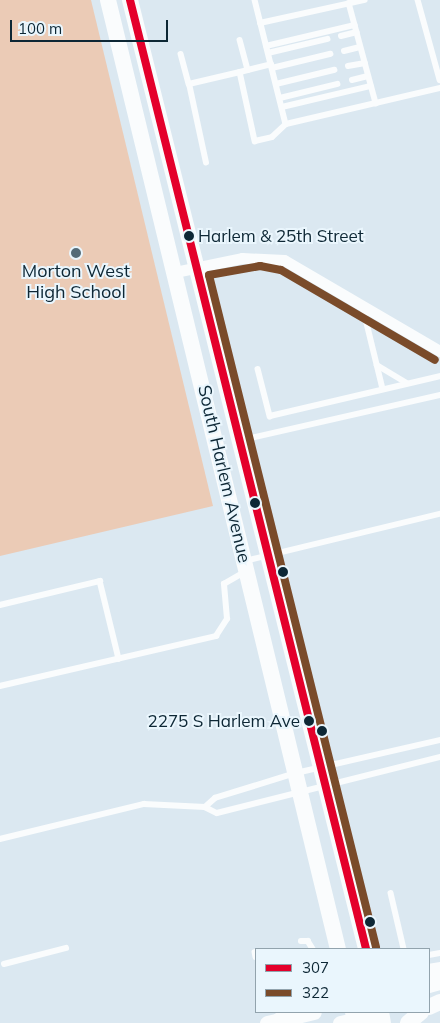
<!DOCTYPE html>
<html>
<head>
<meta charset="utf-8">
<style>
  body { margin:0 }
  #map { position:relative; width:440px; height:1023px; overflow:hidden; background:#dbe8f1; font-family:Mulish,sans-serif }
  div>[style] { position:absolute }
  .green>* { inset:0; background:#ebcbb6 }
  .service>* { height:5.5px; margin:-2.75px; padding:0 2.75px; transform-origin:2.75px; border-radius:2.75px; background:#fafcfd }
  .minor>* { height:11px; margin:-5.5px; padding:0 5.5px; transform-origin:5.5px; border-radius:5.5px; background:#fafcfd }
  .secondary>* { height:15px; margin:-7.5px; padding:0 7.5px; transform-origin:7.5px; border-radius:7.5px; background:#fafcfd }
  .primary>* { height:16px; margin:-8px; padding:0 8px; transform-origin:8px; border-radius:8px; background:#fafcfd }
  .bus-1>* { height:8px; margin:-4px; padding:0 4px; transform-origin:4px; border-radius:4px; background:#e4002b }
  .bus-2>* { height:8px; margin:-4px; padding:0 4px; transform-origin:4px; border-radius:4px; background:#7a4b2a }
  .dots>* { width:14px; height:14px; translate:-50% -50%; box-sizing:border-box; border:2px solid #eaf6fd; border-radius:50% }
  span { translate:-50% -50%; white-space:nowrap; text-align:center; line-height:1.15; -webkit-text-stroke:4px #eaf6fd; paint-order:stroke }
  .bus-label { font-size:17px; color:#0d2735 }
  .left { translate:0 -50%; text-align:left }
  .right { translate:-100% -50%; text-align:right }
  .poi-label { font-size:18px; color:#0d2735 }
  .street-label { font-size:18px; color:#0d2735 }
  .legend { position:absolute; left:255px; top:948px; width:175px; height:65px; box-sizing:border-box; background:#eaf6fd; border:1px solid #92a3ad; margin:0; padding:6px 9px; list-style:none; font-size:15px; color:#0d2735 }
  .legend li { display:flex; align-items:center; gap:10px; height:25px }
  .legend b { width:25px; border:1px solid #92a3ad }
  .scale { position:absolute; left:10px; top:20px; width:158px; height:22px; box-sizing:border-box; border:2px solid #0d2735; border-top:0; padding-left:6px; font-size:15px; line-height:18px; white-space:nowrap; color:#0d2735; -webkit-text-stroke:4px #eaf6fd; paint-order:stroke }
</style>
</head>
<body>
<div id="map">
  <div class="green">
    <div style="clip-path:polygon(0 0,91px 0,213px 506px,0 556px)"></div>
  </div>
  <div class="service">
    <div style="left:255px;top:0;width:128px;rotate:76deg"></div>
    <div style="left:286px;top:124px;width:158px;rotate:-13.2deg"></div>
    <div style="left:418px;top:0;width:83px;rotate:74.6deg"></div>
    <div style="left:349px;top:3px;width:104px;rotate:74.9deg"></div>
    <div style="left:260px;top:23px;width:107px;rotate:-12.4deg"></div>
    <div style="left:341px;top:36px;width:16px;rotate:-14deg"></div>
    <div style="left:240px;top:40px;width:31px;rotate:75deg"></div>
    <div style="left:266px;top:46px;width:91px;rotate:-13.3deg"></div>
    <div style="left:344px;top:51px;width:16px;rotate:-14deg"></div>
    <div style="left:268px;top:53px;width:61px;rotate:-13.3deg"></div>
    <div style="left:181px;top:54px;width:31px;rotate:75deg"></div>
    <div style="left:348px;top:66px;width:17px;rotate:-10deg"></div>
    <div style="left:272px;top:68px;width:60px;rotate:-13.6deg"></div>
    <div style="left:240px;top:72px;width:32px;rotate:-14deg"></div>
    <div style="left:352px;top:80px;width:16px;rotate:-14deg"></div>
    <div style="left:276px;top:84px;width:60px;rotate:-13.6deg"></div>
    <div style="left:280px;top:98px;width:59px;rotate:-13.8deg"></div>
    <div style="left:282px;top:107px;width:91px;rotate:-13.3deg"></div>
    <div style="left:206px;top:163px;width:81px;rotate:-102.1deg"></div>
    <div style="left:189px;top:84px;width:52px;rotate:-13.2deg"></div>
    <div style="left:240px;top:72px;width:71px;rotate:77.7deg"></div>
    <div style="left:255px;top:141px;width:17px;rotate:-13deg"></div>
    <div style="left:272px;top:137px;width:19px;rotate:-43deg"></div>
    <div style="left:363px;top:307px;width:84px;rotate:76.3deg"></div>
    <div style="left:377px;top:365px;width:35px;rotate:31deg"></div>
    <div style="left:258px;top:369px;width:49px;rotate:75.7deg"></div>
    <div style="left:270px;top:416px;width:175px;rotate:-13.2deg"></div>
    <div style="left:242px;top:440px;width:203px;rotate:-12.8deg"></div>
    <div style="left:245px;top:561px;width:201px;rotate:-13.6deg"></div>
    <div style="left:0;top:605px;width:103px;rotate:-13.5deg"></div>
    <div style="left:100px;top:581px;width:80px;rotate:76.3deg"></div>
    <div style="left:0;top:686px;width:222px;rotate:-13deg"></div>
    <div style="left:216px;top:636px;width:20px;rotate:-57deg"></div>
    <div style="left:227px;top:619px;width:35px;rotate:-95deg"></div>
    <div style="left:224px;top:584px;width:24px;rotate:-30deg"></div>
    <div style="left:205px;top:807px;width:13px;rotate:-42deg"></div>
    <div style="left:215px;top:798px;width:85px;rotate:-17.2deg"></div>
    <div style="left:296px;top:773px;width:148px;rotate:-12.9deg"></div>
    <div style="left:0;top:839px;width:148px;rotate:-13.7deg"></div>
    <div style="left:144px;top:804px;width:61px;rotate:2.8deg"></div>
    <div style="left:205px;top:807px;width:13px;rotate:27deg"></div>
    <div style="left:217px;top:813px;width:230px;rotate:-14.1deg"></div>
    <div style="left:391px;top:893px;width:57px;rotate:76.9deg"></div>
    <div style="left:301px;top:941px;width:7px"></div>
    <div style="left:308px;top:941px;width:9px;rotate:58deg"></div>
    <div style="left:255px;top:952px;width:5px;rotate:79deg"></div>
    <div style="left:429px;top:955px;width:11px;rotate:-10deg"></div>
    <div style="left:4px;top:964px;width:64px;rotate:-14.5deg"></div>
  </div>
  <div class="minor">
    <div style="left:175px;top:272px;width:68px;rotate:-11.8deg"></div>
    <div style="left:242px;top:258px;width:42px;rotate:2.7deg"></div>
    <div style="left:284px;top:260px;width:181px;rotate:30.3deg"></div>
  </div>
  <div class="secondary">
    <div style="left:267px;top:1023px;width:48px;rotate:-13.2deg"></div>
    <div style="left:340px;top:1023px;width:42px;rotate:-12.4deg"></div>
  </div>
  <div class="primary">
    <div style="left:108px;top:0;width:976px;rotate:76.38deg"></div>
    <div style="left:130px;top:0;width:978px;rotate:76.03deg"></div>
    <div style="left:429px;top:972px;width:11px;rotate:-10deg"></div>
    <div style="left:429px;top:985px;width:11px;rotate:-15deg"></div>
    <div style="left:429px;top:1007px;width:12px;rotate:-24deg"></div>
    <div style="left:353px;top:1012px;width:11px;rotate:75deg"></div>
    <div style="left:381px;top:1012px;width:11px;rotate:80deg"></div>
    <div style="left:280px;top:1020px;width:18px;rotate:-27deg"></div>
    <div style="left:408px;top:1023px;width:17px;rotate:-40deg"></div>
  </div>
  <div class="bus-1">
    <div style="left:130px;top:0;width:978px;rotate:76.03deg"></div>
  </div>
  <div class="bus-2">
    <div style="left:376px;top:947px;width:692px;rotate:-103.96deg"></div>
    <div style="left:209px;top:275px;width:52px;rotate:-10deg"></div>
    <div style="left:260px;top:266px;width:21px;rotate:11deg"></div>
    <div style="left:281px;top:270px;width:178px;rotate:30.3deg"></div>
  </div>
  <div class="dots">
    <div style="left:189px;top:236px;background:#0d2735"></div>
    <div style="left:76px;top:253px;background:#556b77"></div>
    <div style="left:255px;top:503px;background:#0d2735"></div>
    <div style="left:283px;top:572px;background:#0d2735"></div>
    <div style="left:309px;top:721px;background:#0d2735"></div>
    <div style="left:322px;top:731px;background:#0d2735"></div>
    <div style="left:370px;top:922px;background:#0d2735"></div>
  </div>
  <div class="bus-label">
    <span class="left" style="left:198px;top:236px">Harlem &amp; 25th Street</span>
    <span class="right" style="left:300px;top:721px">2275 S Harlem Ave</span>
  </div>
  <div class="poi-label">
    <span style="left:76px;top:282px">Morton West<br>High School</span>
  </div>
  <div class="street-label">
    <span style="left:224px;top:474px;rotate:77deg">South Harlem Avenue</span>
  </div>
  <ul class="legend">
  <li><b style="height:6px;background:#e4002b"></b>307</li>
  <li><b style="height:6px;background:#7a4b2a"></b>322</li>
  </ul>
  <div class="scale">100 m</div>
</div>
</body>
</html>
